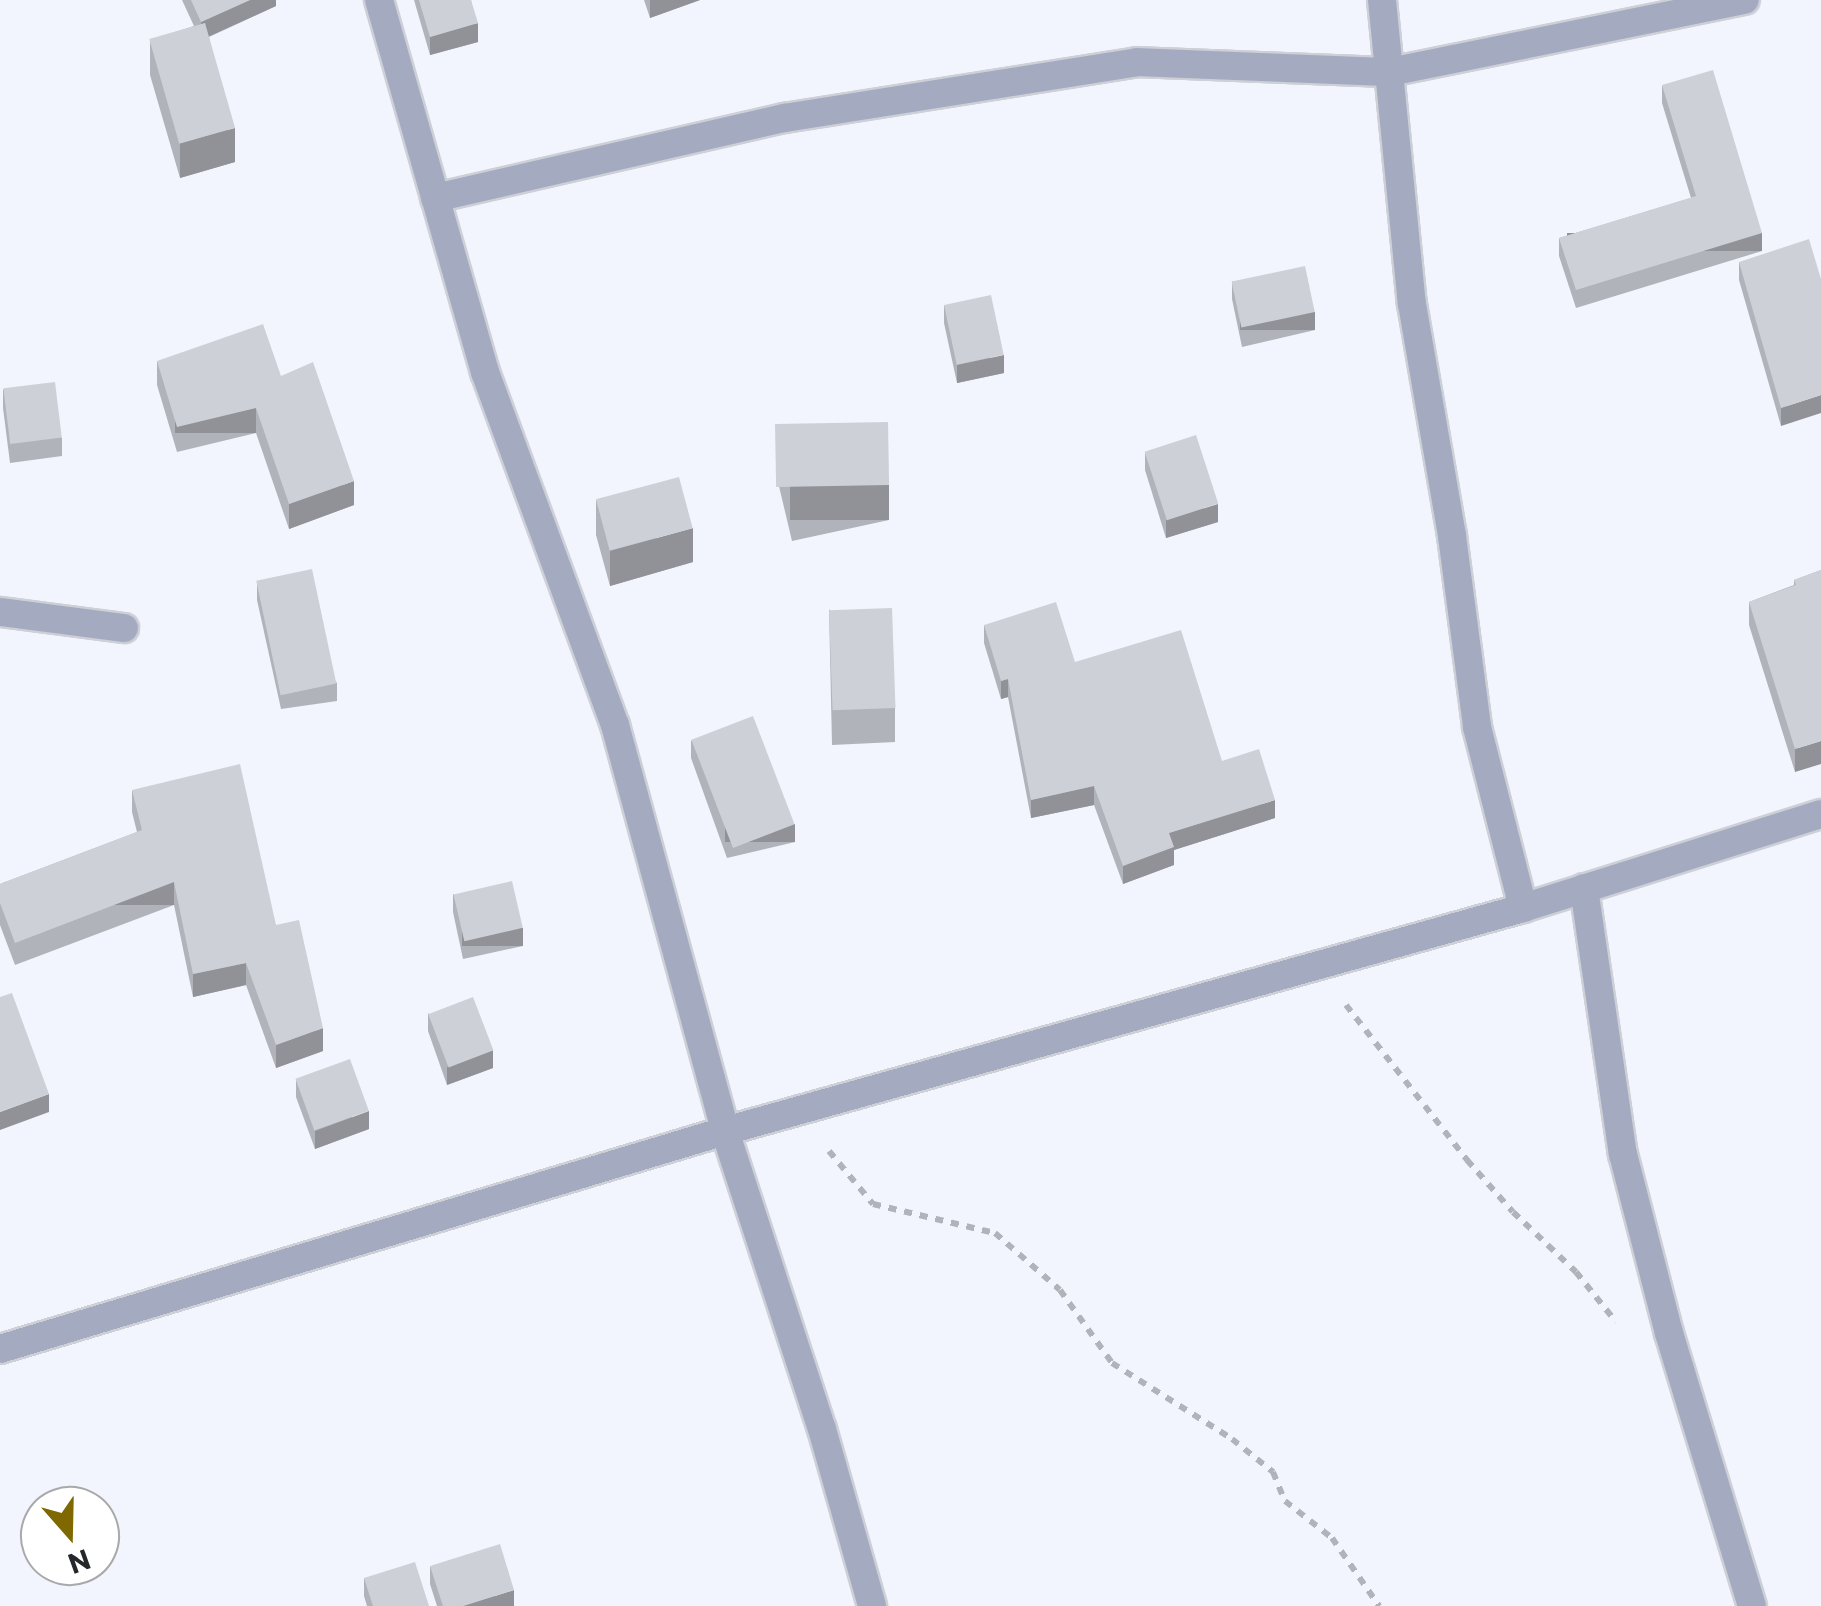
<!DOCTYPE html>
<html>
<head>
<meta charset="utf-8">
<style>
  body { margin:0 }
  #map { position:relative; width:1821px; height:1606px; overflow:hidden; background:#f3f5fe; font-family:Commissioner,sans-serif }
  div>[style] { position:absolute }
  .path>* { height:6px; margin-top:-3px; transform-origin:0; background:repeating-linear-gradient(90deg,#b1b3ba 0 8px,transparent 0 16px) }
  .roads { filter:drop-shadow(2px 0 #ced0d8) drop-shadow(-2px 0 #ced0d8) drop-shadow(0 2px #ced0d8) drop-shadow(0 -2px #ced0d8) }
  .minor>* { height:28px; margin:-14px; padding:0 14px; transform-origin:14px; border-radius:14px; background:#a4abc1 }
  .wall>* { inset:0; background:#b1b3ba }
  .shaded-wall>* { inset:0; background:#909297; transform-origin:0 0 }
  .building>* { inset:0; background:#ced0d8; transform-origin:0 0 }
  span { translate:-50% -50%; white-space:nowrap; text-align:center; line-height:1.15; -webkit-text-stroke:9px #fff; paint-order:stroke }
  .north { position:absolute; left:20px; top:1486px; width:100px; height:100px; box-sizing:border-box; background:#fff; border:2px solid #a8a9aa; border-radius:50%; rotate:160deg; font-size:28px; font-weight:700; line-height:40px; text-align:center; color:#26272a }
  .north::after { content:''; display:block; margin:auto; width:35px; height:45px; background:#7f6800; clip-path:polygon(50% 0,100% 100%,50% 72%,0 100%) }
</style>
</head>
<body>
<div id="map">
  <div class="path">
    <div style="left:1346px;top:1005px;width:197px;rotate:52deg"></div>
    <div style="left:1467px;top:1160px;width:69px;rotate:48.5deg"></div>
    <div style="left:1513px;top:1212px;width:87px;rotate:43.6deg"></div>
    <div style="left:1576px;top:1272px;width:64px;rotate:51.3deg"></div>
    <div style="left:829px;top:1151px;width:69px;rotate:50.3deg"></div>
    <div style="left:873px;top:1204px;width:125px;rotate:13.4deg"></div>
    <div style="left:995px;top:1233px;width:86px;rotate:41.2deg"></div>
    <div style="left:1060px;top:1290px;width:90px;rotate:54.5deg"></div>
    <div style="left:1112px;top:1363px;width:142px;rotate:32.3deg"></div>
    <div style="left:1232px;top:1439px;width:53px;rotate:38.8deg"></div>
    <div style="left:1273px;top:1472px;width:31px;rotate:68deg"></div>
    <div style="left:1285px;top:1501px;width:60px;rotate:38.2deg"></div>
    <div style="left:1332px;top:1538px;width:83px;rotate:55.3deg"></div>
  </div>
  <div class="roads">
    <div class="minor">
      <div style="left:379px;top:0;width:387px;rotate:74.1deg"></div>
      <div style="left:485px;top:372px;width:376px;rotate:69.8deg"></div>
      <div style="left:615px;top:725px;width:421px;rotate:74.8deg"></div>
      <div style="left:725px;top:1131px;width:313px;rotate:72deg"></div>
      <div style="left:822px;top:1429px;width:184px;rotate:74.2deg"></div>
      <div style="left:1382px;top:0;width:305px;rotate:84.4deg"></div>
      <div style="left:1412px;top:304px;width:235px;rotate:80.2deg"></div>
      <div style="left:1452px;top:536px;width:193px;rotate:82.5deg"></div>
      <div style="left:1477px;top:727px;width:187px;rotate:75.7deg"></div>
      <div style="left:435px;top:198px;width:359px;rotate:-12.9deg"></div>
      <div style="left:785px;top:118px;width:356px;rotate:-9deg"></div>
      <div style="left:1137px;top:62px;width:253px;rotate:2.3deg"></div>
      <div style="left:1390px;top:72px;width:362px;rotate:-11.5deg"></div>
      <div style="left:0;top:612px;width:125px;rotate:7.4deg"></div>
      <div style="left:1584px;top:888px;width:269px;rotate:81.7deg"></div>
      <div style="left:1623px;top:1154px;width:185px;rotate:75.6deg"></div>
      <div style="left:1669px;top:1333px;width:285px;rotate:73.1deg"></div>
      <div style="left:0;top:1349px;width:757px;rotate:-16.74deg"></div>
      <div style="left:725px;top:1131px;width:829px;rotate:-15.61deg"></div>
      <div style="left:1523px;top:908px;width:312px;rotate:-17.5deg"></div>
    </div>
  </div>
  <div class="wall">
    <div style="clip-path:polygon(182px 0,276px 0,276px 6px,209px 37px,235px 162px,180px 178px,150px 75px,150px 40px,194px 26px)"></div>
    <div style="clip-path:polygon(414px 0,471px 0,478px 42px,430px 55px)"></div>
    <div style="clip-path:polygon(644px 0,700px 0,650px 18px)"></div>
    <div style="clip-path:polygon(1662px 85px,1762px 251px,1576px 308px,1559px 256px,1559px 238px,1691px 198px,1662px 103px)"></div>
    <div style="clip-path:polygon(1739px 262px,1821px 279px,1781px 426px,1739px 280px)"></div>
    <div style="clip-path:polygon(1232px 281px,1315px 330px,1242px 347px,1232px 299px)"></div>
    <div style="clip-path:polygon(944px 305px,1004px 373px,957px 383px,944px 323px)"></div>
    <div style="clip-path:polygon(157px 361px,281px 376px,354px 505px,289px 529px,256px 433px,177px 452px,157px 385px)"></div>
    <div style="clip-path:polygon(3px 389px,62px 438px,62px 456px,10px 463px,3px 408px)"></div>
    <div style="clip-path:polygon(778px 447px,889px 520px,792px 541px,778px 482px)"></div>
    <div style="clip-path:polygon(1145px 452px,1218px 522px,1166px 538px,1145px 470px)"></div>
    <div style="clip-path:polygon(596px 500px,693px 562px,610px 586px,596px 535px)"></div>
    <div style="clip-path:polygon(1821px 570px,1795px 772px,1749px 625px,1749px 602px,1794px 585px,1794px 580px)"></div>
    <div style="clip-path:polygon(257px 582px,337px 683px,337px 701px,281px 709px,257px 600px)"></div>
    <div style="clip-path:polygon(829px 609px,895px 708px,895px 742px,832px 745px)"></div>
    <div style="clip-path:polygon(984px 625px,1075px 662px,1222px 761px,1275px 818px,1174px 850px,1174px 865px,1123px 884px,1094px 805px,1031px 818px,1008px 697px,1001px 699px,984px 643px)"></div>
    <div style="clip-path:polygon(691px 740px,795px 842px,727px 858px,691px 758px)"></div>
    <div style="clip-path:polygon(132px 790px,276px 925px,323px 1051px,276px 1068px,246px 985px,193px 997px,174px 905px,15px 965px,0 925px,0 884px,137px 832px,132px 812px)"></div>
    <div style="clip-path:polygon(453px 894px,523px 946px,463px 959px,453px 912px)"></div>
    <div style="clip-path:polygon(428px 1013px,493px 1068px,447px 1085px,428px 1031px)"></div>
    <div style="clip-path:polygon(296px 1079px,369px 1129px,315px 1149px,296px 1097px)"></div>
    <div style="clip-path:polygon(430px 1566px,514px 1606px,437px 1606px,430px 1584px)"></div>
    <div style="clip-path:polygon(364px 1578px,429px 1606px,367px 1606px,364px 1596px)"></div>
  </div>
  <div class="shaded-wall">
    <div style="clip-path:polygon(250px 0,276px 0,276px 6px,201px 40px,201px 22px)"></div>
    <div style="clip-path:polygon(650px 0,700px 0,650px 18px)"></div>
    <div style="clip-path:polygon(478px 23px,478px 42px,430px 55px,430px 37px)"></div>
    <div style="clip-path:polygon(235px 128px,235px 162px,180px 178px,180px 143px)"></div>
    <div style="left:1762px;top:233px;width:18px;height:195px;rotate:90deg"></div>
    <div style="left:1315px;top:312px;width:18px;height:75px;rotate:90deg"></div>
    <div style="clip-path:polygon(1004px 355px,1004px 373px,957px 383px,957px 365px)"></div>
    <div style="clip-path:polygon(1821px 395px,1821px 413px,1781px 426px,1781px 408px)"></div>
    <div style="left:256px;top:408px;width:25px;height:81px;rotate:90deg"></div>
    <div style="clip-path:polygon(354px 481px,354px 505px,289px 529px,289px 504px)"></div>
    <div style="left:889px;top:485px;width:35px;height:99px;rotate:90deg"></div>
    <div style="clip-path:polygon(1218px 504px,1218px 522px,1166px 538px,1166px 520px)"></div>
    <div style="clip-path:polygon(693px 528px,693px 562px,610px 586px,610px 551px)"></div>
    <div style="clip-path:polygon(1008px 679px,1008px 697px,1001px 699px,1001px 681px)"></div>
    <div style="clip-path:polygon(1821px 741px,1821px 764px,1795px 772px,1795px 749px)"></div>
    <div style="clip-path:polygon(1094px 786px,1094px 805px,1031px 818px,1031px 800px)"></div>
    <div style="clip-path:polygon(1275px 800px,1275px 818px,1174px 850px,1174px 865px,1123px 884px,1123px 866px,1169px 833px)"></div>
    <div style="left:795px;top:824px;width:18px;height:70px;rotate:90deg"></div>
    <div style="left:174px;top:882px;width:23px;height:170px;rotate:90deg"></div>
    <div style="left:523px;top:928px;width:18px;height:61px;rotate:90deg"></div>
    <div style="clip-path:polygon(246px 963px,246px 985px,193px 997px,193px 974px)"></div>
    <div style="clip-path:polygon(323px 1028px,323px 1051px,276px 1068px,276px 1045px)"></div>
    <div style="clip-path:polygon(493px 1050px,493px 1068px,447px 1085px,447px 1067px)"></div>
    <div style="clip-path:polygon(49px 1094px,49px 1112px,0 1130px,0 1112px)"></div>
    <div style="clip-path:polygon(369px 1111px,369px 1129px,315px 1149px,315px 1131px)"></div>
    <div style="clip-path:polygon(514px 1590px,514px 1606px,463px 1606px)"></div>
  </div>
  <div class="building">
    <div style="clip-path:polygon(191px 0,250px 0,201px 22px)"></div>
    <div style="clip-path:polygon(419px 0,471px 0,478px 23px,430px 37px)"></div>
    <div style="left:205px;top:23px;width:109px;height:58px;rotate:74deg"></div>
    <div style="clip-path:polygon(1713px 70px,1762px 233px,1576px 290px,1559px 238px,1696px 196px,1662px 85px)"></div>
    <div style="clip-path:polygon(1809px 239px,1821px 279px,1821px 395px,1781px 408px,1739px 262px)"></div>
    <div style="left:1305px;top:266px;width:47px;height:75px;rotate:78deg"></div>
    <div style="left:991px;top:295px;width:61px;height:48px;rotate:78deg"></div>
    <div style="clip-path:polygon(263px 324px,281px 376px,313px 362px,354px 481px,289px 504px,256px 408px,177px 427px,157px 361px)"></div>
    <div style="left:55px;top:382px;width:56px;height:52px;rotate:83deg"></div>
    <div style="left:888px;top:422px;width:63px;height:113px;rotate:89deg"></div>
    <div style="left:1196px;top:435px;width:72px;height:54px;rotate:72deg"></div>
    <div style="left:679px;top:477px;width:53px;height:86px;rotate:75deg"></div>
    <div style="left:312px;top:569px;width:117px;height:57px;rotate:78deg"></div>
    <div style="clip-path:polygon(1821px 570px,1821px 741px,1795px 749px,1749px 602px,1796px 585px,1794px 580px)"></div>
    <div style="clip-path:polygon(1056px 602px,1075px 662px,1181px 630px,1222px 761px,1259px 749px,1275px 800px,1169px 833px,1174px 847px,1123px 866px,1094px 786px,1031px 800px,1008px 679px,1001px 681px,984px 625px)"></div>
    <div style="left:892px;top:608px;width:100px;height:63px;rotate:88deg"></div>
    <div style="left:753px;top:716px;width:116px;height:66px;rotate:69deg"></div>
    <div style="clip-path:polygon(240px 764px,276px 925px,299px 920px,323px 1028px,276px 1045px,246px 963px,193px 974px,174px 882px,15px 943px,0 903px,0 884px,142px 830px,132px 790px)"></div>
    <div style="left:512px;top:881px;width:48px;height:60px;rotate:77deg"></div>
    <div style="clip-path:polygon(12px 993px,49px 1094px,0 1112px,0 997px)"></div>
    <div style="left:473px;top:997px;width:57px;height:48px;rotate:69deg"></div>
    <div style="left:350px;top:1059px;width:55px;height:58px;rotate:70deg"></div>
    <div style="clip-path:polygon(500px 1544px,514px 1590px,463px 1606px,443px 1606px,430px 1566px)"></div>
    <div style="clip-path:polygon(415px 1562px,429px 1606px,373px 1606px,364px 1578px)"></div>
  </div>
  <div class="north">N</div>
</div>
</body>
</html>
